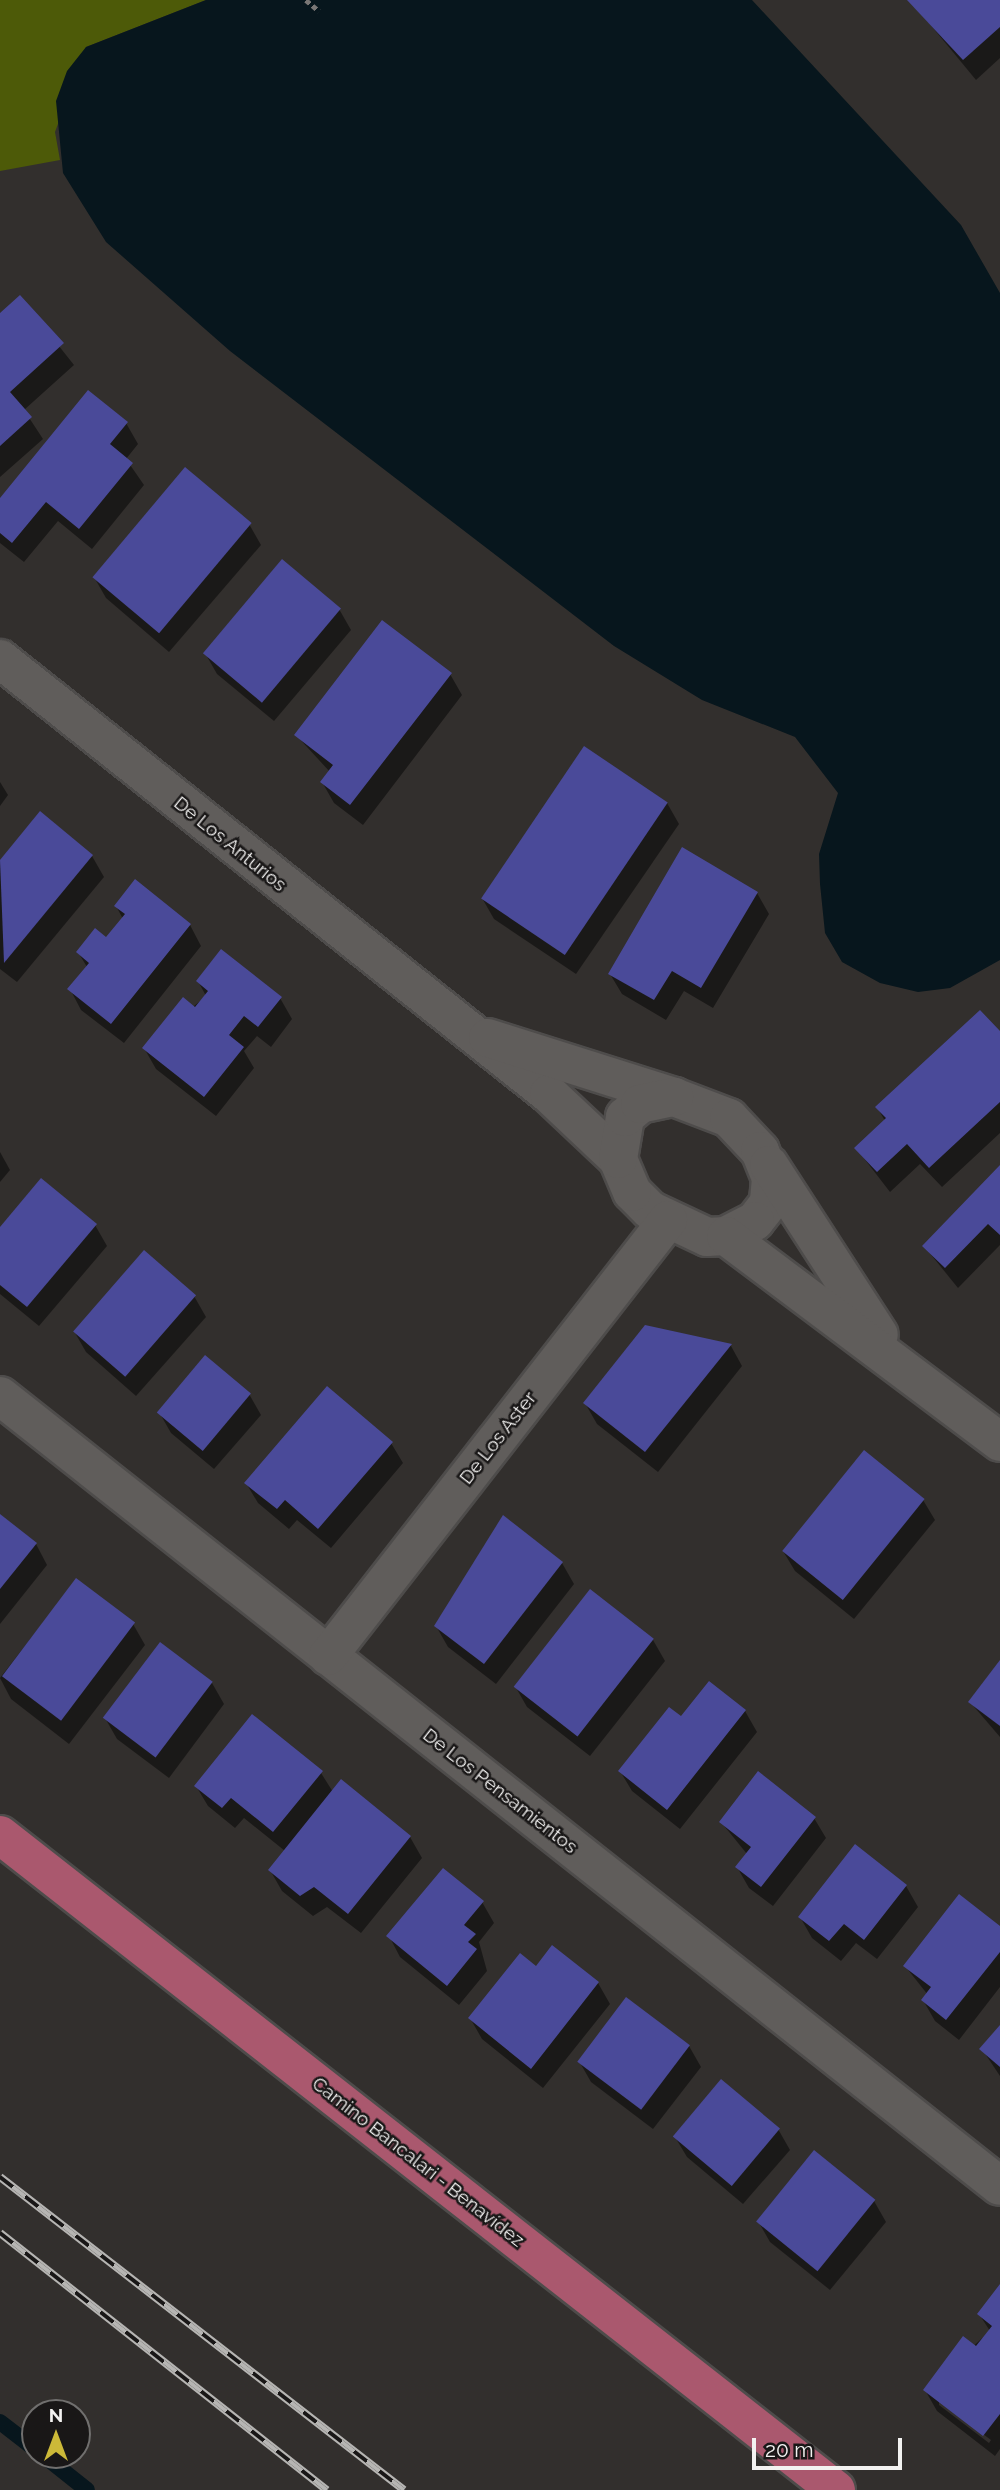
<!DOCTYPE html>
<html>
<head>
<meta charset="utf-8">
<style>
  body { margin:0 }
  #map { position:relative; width:1000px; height:2490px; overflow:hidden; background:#322f2d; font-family:Raleway,sans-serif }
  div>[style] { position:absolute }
  .green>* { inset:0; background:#4d5a08 }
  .water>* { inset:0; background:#07161d }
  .shadow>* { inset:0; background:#0007 }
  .stream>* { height:16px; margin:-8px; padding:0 8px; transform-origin:8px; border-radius:8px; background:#07161d }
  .building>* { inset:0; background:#4a4a99; transform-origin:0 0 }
  .path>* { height:4.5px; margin-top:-2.25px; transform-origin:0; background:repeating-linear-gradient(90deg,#797675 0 5px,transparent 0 8.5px) }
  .roads { filter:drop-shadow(2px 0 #4e4c4b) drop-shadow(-2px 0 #4e4c4b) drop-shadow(0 2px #4e4c4b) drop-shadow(0 -2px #4e4c4b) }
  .minor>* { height:38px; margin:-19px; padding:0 19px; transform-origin:19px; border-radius:19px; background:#605d5b }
  .major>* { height:38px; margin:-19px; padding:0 19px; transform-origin:19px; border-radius:19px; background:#aa586e }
  .rail>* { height:8px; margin-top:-4px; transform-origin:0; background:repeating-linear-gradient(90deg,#191717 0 16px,#b6b5b3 0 32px); box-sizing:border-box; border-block:2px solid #b6b5b3 }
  span { translate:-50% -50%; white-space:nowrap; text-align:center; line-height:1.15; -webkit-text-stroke:5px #191717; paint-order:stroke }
  .street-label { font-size:19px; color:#f3f2f1 }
  .north { position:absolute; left:21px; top:2399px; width:70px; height:70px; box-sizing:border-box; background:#191717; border:2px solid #706f6e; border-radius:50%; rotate:0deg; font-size:19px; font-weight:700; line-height:28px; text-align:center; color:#f3f2f1 }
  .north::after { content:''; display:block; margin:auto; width:24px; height:32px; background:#ccb938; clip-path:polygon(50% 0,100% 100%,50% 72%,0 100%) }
  .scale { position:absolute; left:752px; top:2438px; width:150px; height:32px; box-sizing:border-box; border:4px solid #f3f2f1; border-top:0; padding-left:9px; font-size:21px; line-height:24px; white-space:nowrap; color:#f3f2f1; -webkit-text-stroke:5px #191717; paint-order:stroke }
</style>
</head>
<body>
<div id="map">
  <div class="green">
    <div style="clip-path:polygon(0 0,206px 0,86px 47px,55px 132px,60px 160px,0 171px)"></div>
  </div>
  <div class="water">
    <div style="clip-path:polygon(206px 0,752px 0,961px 225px,1000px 293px,1000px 960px,950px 988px,918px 992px,880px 983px,842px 962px,825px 933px,820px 884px,819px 854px,838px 793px,795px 737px,702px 700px,614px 646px,230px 351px,106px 242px,63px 173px,56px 101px,67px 71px,86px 47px)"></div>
  </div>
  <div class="shadow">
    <div style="clip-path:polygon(910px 0,1000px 0,1000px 58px,976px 80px)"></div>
    <div style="clip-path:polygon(20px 297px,74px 365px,24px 410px,43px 439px,0 477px,0 315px)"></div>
    <div style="clip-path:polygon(126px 423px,138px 444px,126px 459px,144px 485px,92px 549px,58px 521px,24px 562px,0 543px,0 501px)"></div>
    <div style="clip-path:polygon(249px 524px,261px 545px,169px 652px,106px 598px,94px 577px)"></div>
    <div style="clip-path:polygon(339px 609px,351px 630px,274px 721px,217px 674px,205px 653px)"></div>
    <div style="clip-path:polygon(450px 674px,462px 695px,363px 825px,334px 803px,322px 782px,330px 772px,296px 735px)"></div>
    <div style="clip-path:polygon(0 782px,8px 795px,0 806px)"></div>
    <div style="clip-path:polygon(667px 803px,679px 824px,576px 974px,494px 919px,482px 898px)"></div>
    <div style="clip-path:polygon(40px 814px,92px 856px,104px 877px,17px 982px,0 969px,0 862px)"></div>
    <div style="clip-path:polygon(757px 893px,769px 914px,713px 1008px,684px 991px,666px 1020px,622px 994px,610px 974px)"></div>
    <div style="clip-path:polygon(116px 906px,190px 925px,201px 946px,124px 1043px,81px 1010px,70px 989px,87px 967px,78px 952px,106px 939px,123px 919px)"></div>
    <div style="clip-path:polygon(198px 981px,280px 998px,292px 1019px,271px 1047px,257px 1036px,244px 1051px,254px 1068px,216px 1116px,156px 1069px,144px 1048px,206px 996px)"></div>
    <div style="clip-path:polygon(1000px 1034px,1000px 1133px,942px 1187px,920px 1164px,890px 1192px,856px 1148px,885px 1121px,877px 1107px)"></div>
    <div style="clip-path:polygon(0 1152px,10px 1170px,0 1182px)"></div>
    <div style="clip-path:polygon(1000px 1167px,1000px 1245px,958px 1288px,924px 1246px)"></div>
    <div style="clip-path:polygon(95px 1225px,107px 1246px,39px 1326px,0 1294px,0 1230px)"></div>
    <div style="clip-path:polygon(194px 1296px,206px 1317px,136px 1396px,86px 1352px,74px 1331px)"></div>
    <div style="clip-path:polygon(646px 1327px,731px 1346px,742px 1366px,658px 1472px,597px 1424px,585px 1403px)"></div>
    <div style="clip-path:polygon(249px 1394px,261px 1415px,214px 1469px,171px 1433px,159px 1412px)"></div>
    <div style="clip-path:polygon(391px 1443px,403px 1463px,331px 1548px,297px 1520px,289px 1529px,258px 1503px,246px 1483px)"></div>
    <div style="clip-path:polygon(923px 1500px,935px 1520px,854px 1619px,795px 1571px,783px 1551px)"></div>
    <div style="clip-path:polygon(0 1516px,36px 1544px,47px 1565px,0 1624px)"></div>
    <div style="clip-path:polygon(562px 1563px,574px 1584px,496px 1684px,448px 1647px,436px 1626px)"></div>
    <div style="clip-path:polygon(76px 1580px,133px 1624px,145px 1645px,69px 1744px,11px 1699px,0 1678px)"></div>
    <div style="clip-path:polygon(653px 1640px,665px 1661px,590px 1756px,527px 1707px,515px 1686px)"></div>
    <div style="clip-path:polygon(1000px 1663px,1000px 1737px,970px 1702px)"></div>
    <div style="clip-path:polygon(212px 1683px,224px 1704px,169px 1778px,117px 1739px,105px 1718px)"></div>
    <div style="clip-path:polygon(709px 1683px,745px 1711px,757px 1732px,680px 1829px,632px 1791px,620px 1771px,681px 1719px)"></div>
    <div style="clip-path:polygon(321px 1773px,333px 1792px,410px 1837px,422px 1858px,361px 1933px,327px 1907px,313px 1916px,282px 1891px,270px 1870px,285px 1851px,244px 1818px,235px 1828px,208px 1806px,196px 1786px)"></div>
    <div style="clip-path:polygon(814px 1818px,826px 1838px,773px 1906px,749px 1888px,737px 1867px,747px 1854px,721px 1822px)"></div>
    <div style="clip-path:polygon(856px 1847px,906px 1886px,918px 1907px,877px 1959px,856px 1943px,841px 1961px,812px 1938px,800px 1917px)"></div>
    <div style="clip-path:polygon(482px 1902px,494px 1923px,479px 1942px,487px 1971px,459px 2005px,400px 1957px,389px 1936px)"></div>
    <div style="clip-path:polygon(1000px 1928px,1000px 1987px,959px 2040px,935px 2021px,923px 2000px,928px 1995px,905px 1966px)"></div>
    <div style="clip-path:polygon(552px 1947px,598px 1983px,610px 2004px,543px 2088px,482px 2039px,470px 2018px,536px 1968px)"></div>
    <div style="clip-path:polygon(1000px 2028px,1000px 2076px,982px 2049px)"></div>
    <div style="clip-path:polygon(689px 2046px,701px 2067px,653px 2129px,591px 2082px,579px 2061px)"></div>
    <div style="clip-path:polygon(778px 2129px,790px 2150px,743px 2204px,687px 2157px,675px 2137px)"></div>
    <div style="clip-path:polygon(874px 2201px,886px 2222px,830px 2290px,770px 2242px,758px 2221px)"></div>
    <div style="clip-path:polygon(evenodd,1000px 2287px,1000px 2449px,995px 2456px,937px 2411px,925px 2390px,990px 2331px,979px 2314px,1000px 2287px,939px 2401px,991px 2440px,989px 2443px,939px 2405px,939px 2401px)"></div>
  </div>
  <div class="stream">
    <div style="left:0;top:2422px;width:44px;rotate:37.6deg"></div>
    <div style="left:43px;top:2455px;width:56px;rotate:38.5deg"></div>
  </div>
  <div class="building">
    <div style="clip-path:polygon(907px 0,1000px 0,1000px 27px,963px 60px)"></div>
    <div style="clip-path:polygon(20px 295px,64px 343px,10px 392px,32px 417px,0 446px,0 313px)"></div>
    <div style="clip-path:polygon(88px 390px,128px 422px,110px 444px,133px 463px,79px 529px,46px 502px,12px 543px,0 533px,0 498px)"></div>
    <div style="left:185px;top:467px;width:87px;height:144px;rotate:40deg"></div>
    <div style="left:282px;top:559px;width:77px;height:123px;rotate:40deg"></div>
    <div style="clip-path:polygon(382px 620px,452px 673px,350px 805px,320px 782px,333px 765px,294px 735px)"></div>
    <div style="left:584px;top:746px;width:101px;height:184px;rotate:34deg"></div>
    <div style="clip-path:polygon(40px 811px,93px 855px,4px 963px,0 860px)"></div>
    <div style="clip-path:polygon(682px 847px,758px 892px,701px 988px,672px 971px,654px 1000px,608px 974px)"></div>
    <div style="clip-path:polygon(135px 879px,191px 924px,111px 1024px,67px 989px,89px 963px,76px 952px,95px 928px,106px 937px,125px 914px,114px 906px)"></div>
    <div style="clip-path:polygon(221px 949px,282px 997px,258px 1027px,244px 1016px,229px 1035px,244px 1047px,204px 1097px,142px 1048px,183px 997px,195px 1007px,208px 991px,196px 981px)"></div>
    <div style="clip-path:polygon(980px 1010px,1000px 1031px,1000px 1102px,929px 1168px,907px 1144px,877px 1172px,854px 1148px,886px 1118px,875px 1107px)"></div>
    <div style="clip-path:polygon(1000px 1165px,1000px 1235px,988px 1224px,945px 1268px,922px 1246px)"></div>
    <div style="clip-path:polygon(41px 1178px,97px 1224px,27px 1307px,0 1285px,0 1227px)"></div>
    <div style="left:144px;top:1250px;width:69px;height:108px;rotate:41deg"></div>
    <div style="clip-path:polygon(645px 1325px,732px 1344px,645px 1452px,583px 1403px)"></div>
    <div style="left:205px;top:1355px;width:60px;height:75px;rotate:40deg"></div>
    <div style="clip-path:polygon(327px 1386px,393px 1442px,318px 1529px,285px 1500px,277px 1509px,244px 1483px)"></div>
    <div style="left:864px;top:1450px;width:78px;height:130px;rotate:39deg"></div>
    <div style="clip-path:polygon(0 1514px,37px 1543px,0 1589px)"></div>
    <div style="clip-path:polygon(503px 1515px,563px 1562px,484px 1664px,434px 1626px)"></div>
    <div style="left:76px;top:1578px;width:74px;height:123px;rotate:37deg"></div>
    <div style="left:590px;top:1589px;width:81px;height:124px;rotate:38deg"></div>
    <div style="left:160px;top:1642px;width:66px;height:95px;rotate:37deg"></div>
    <div style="clip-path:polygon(1000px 1660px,1000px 1726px,968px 1702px)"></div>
    <div style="clip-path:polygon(709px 1681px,746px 1710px,667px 1810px,618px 1771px,669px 1707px,681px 1716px)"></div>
    <div style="clip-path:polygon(252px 1714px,323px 1771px,273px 1832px,231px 1798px,222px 1808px,194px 1786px)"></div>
    <div style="clip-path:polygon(758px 1771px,816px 1817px,761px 1887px,735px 1867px,751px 1847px,719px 1822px)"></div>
    <div style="clip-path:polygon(341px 1779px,411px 1836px,348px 1914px,314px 1887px,300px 1896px,268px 1870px)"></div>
    <div style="clip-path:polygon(855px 1844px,907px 1885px,864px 1940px,844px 1924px,829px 1941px,798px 1917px)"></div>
    <div style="clip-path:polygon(443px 1868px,484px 1901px,464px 1925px,476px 1934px,468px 1942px,477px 1949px,447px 1986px,386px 1936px)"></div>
    <div style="clip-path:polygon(959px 1894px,1000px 1926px,1000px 1952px,946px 2020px,921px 2000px,931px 1987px,903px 1966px)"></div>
    <div style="clip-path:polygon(552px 1945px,599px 1982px,531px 2069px,468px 2018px,520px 1953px,536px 1966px)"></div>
    <div style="left:626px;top:1997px;width:80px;height:81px;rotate:37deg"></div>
    <div style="clip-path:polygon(1000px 2025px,1000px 2067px,979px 2049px)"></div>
    <div style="left:721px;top:2079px;width:77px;height:75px;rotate:40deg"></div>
    <div style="left:814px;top:2150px;width:79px;height:92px;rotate:39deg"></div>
    <div style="clip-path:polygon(1000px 2284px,1000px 2414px,983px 2436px,923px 2390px,963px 2336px,976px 2346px,992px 2326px,977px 2314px)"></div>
  </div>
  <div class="path">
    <div style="left:306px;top:0;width:17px;rotate:40deg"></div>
  </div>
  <div class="roads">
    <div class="minor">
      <div style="left:0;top:659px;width:700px;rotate:38.39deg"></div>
      <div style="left:549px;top:1094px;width:95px;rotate:43.3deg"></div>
      <div style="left:488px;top:1038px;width:195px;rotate:17.6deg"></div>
      <div style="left:674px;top:1097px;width:59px;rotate:20.9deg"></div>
      <div style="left:729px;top:1118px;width:45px;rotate:46.8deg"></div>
      <div style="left:760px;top:1151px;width:29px;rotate:68deg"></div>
      <div style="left:771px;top:1178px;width:25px;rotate:95deg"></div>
      <div style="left:769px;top:1203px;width:23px;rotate:128deg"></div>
      <div style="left:755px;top:1221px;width:33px;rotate:153deg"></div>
      <div style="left:726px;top:1236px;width:19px;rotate:177deg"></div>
      <div style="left:707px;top:1237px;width:63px;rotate:-154.7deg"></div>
      <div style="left:650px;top:1210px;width:25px;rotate:-135deg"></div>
      <div style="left:632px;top:1192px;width:36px;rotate:-113deg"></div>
      <div style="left:618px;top:1159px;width:43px;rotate:-80.5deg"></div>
      <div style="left:625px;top:1117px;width:20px;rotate:-41deg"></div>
      <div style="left:640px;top:1104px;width:35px;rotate:-12deg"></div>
      <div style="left:769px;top:1165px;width:202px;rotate:57.1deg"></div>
      <div style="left:726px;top:1236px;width:343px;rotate:36.9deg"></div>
      <div style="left:0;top:1396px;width:1274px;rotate:38.31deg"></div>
      <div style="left:328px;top:1656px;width:553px;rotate:-52.05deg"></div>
    </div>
    <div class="major">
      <div style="left:0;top:1835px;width:1062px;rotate:38.08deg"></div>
    </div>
  </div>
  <div class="rail">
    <div style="left:0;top:2177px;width:511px;rotate:37.77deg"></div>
    <div style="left:0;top:2233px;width:416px;rotate:38.2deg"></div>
  </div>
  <div class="street-label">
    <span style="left:230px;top:844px;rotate:39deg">De Los Anturios</span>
    <span style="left:498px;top:1438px;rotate:-52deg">De Los Aster</span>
    <span style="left:500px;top:1791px;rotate:38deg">De Los Pensamientos</span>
    <span style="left:418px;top:2162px;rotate:38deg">Camino Bancalari - Benavídez</span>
  </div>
  <div class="north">N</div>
  <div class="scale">20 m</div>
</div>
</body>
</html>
